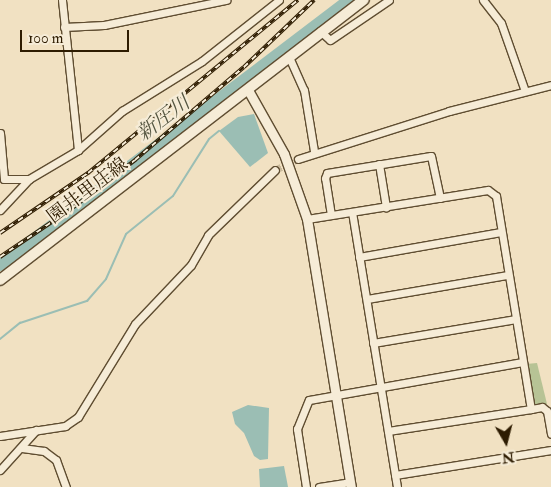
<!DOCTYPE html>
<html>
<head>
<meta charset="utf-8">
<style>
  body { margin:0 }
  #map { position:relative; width:551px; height:487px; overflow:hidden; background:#f1e1c2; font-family:"IM FELL Double Pica","Noto Serif JP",serif }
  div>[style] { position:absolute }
  .green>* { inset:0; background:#b7c395 }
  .water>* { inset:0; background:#9bbeb4 }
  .stream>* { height:2px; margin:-1px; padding:0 1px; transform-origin:1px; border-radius:1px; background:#9bbeb4 }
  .river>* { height:12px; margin:-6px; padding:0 6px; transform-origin:6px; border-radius:6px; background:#9bbeb4 }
  .minor-tunnel>* { height:7px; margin-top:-3.5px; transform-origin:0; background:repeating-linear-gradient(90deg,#caba9b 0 7px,transparent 0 10.5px) }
  .roads { filter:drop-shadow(1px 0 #5f4d31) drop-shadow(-1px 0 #5f4d31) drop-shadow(0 1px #5f4d31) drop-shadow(0 -1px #5f4d31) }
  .minor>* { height:7px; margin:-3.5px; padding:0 3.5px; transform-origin:3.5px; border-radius:3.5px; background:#f6ecd7 }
  .tertiary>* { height:9px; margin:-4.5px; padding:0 4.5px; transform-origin:4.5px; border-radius:4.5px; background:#f6ecd7 }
  .secondary>* { height:10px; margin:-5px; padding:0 5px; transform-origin:5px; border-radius:5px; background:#f6ecd7 }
  .rail>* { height:4px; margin-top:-2px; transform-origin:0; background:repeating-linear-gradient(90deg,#f6ecd7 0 5.5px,#2e1c01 0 11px); box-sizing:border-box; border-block:1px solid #2e1c01 }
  span { translate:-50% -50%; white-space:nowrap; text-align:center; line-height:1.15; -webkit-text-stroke:4.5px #f6ecd7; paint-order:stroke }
  .street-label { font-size:19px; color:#2e1c01 }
  .water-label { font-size:20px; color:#545540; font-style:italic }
  .north { position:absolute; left:481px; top:417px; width:50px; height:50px; -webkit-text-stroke:4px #f6ecd7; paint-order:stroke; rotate:172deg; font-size:14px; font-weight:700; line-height:20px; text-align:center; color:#2e1c01 }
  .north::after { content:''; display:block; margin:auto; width:18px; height:22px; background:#2e1c01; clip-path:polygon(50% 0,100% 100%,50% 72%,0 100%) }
  .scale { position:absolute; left:20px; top:30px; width:109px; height:22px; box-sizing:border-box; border:2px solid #2e1c01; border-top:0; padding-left:6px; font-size:15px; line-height:18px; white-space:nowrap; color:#2e1c01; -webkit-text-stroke:4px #f6ecd7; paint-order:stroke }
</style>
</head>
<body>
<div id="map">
  <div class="green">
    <div style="clip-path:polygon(537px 363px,547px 404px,535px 406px,526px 364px)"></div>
  </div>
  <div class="water">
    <div style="clip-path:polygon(254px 114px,268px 153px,250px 167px,219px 131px,238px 117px)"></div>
    <div style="clip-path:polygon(248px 405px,269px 408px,268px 459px,260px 460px,254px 456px,244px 433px,235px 424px,232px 412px)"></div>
    <div style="clip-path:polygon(284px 466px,288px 487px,260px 487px,259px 469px)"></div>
  </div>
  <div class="stream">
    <div style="left:0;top:339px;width:26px;rotate:-39deg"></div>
    <div style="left:20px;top:323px;width:71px;rotate:-18.2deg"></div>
    <div style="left:87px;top:301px;width:29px;rotate:-49deg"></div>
    <div style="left:106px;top:279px;width:49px;rotate:-66deg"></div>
    <div style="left:126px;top:234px;width:60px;rotate:-39deg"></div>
    <div style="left:173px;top:196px;width:67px;rotate:-57.7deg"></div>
    <div style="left:209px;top:139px;width:13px;rotate:-39deg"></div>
  </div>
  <div class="river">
    <div style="left:0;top:265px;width:438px;rotate:-37.2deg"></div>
  </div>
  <div class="minor-tunnel">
    <div style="left:275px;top:170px;width:25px;rotate:-26deg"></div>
  </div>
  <div class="roads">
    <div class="minor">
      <div style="left:62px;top:0;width:151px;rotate:83.9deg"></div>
      <div style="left:483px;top:0;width:29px;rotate:52deg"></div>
      <div style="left:501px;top:23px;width:72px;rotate:70.6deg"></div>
      <div style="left:64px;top:27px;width:40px;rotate:-2.9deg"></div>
      <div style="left:104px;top:25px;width:125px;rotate:-11.6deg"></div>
      <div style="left:320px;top:31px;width:13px;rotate:42deg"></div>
      <div style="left:330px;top:40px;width:71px;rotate:-34.1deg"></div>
      <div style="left:289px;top:57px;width:36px;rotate:66deg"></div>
      <div style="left:304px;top:90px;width:62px;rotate:80.7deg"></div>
      <div style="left:0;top:133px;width:46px;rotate:85deg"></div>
      <div style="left:4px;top:179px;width:25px"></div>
      <div style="left:298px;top:159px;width:158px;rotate:-17.6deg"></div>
      <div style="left:449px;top:111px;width:105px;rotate:-14.3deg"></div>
      <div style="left:379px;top:164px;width:44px;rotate:80.8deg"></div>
      <div style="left:0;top:210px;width:42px;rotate:-46.9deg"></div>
      <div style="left:29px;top:179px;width:57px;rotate:-30.6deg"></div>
      <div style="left:78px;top:150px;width:59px;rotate:-41.6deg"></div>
      <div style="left:122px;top:111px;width:94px;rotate:-32deg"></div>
      <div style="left:202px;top:61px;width:98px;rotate:-38.4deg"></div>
      <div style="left:352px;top:212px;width:279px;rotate:80.7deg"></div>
      <div style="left:331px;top:215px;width:37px;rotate:-99deg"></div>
      <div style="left:325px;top:178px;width:5px;rotate:-68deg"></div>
      <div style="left:327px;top:173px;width:105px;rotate:-9.3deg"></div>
      <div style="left:431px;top:156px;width:43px;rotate:77.9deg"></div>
      <div style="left:307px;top:219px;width:183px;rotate:-9.1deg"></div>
      <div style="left:488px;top:190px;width:10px;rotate:37deg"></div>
      <div style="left:496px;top:196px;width:216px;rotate:80.7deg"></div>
      <div style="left:531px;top:409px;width:11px;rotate:-10deg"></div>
      <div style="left:542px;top:407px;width:6px;rotate:39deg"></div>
      <div style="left:547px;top:411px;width:23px;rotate:80deg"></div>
      <div style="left:359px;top:257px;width:144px;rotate:-10deg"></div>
      <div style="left:367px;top:299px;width:143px;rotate:-9.7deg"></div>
      <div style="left:373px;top:343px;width:145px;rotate:-9.5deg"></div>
      <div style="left:388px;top:431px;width:145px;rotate:-8.7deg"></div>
      <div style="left:0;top:436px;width:66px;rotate:-8.7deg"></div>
      <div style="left:65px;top:426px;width:16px;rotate:-35deg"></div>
      <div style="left:78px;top:417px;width:109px;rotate:-58.5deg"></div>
      <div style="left:135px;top:324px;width:81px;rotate:-46.5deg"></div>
      <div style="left:191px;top:265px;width:34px;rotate:-60deg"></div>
      <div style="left:208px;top:235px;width:93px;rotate:-44.1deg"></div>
      <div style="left:22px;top:448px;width:22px;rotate:8deg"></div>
      <div style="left:44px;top:451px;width:15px;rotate:37deg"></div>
      <div style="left:56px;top:460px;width:29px;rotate:70deg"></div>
      <div style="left:0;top:470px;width:54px;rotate:-48deg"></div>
      <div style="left:395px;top:475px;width:158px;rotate:-9.1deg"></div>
      <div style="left:306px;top:487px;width:59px;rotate:-98.8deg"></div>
      <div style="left:297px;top:429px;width:31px;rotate:-68deg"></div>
      <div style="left:309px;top:400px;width:217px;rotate:-10.1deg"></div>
      <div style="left:319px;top:487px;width:31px;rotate:-9deg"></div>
    </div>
    <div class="tertiary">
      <div style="left:248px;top:90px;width:73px;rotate:60.6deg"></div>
      <div style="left:284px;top:154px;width:69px;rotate:70.5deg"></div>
      <div style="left:307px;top:219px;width:272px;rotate:80.7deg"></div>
    </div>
    <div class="secondary">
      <div style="left:0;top:280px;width:459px;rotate:-37.6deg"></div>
    </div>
  </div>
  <div class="rail">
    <div style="left:0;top:233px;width:107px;rotate:-34.3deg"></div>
    <div style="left:88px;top:173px;width:272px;rotate:-39.5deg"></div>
    <div style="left:0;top:257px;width:86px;rotate:-34.1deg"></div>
    <div style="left:71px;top:209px;width:81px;rotate:-37.4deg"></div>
    <div style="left:135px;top:160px;width:143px;rotate:-40.5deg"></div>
    <div style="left:244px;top:67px;width:97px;rotate:-43.7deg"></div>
  </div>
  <div class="street-label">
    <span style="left:88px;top:191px;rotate:-37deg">園井里庄線</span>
  </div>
  <div class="water-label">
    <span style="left:163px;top:118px;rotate:-37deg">新圧川</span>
  </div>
  <div class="north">N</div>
  <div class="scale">100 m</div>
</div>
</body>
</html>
